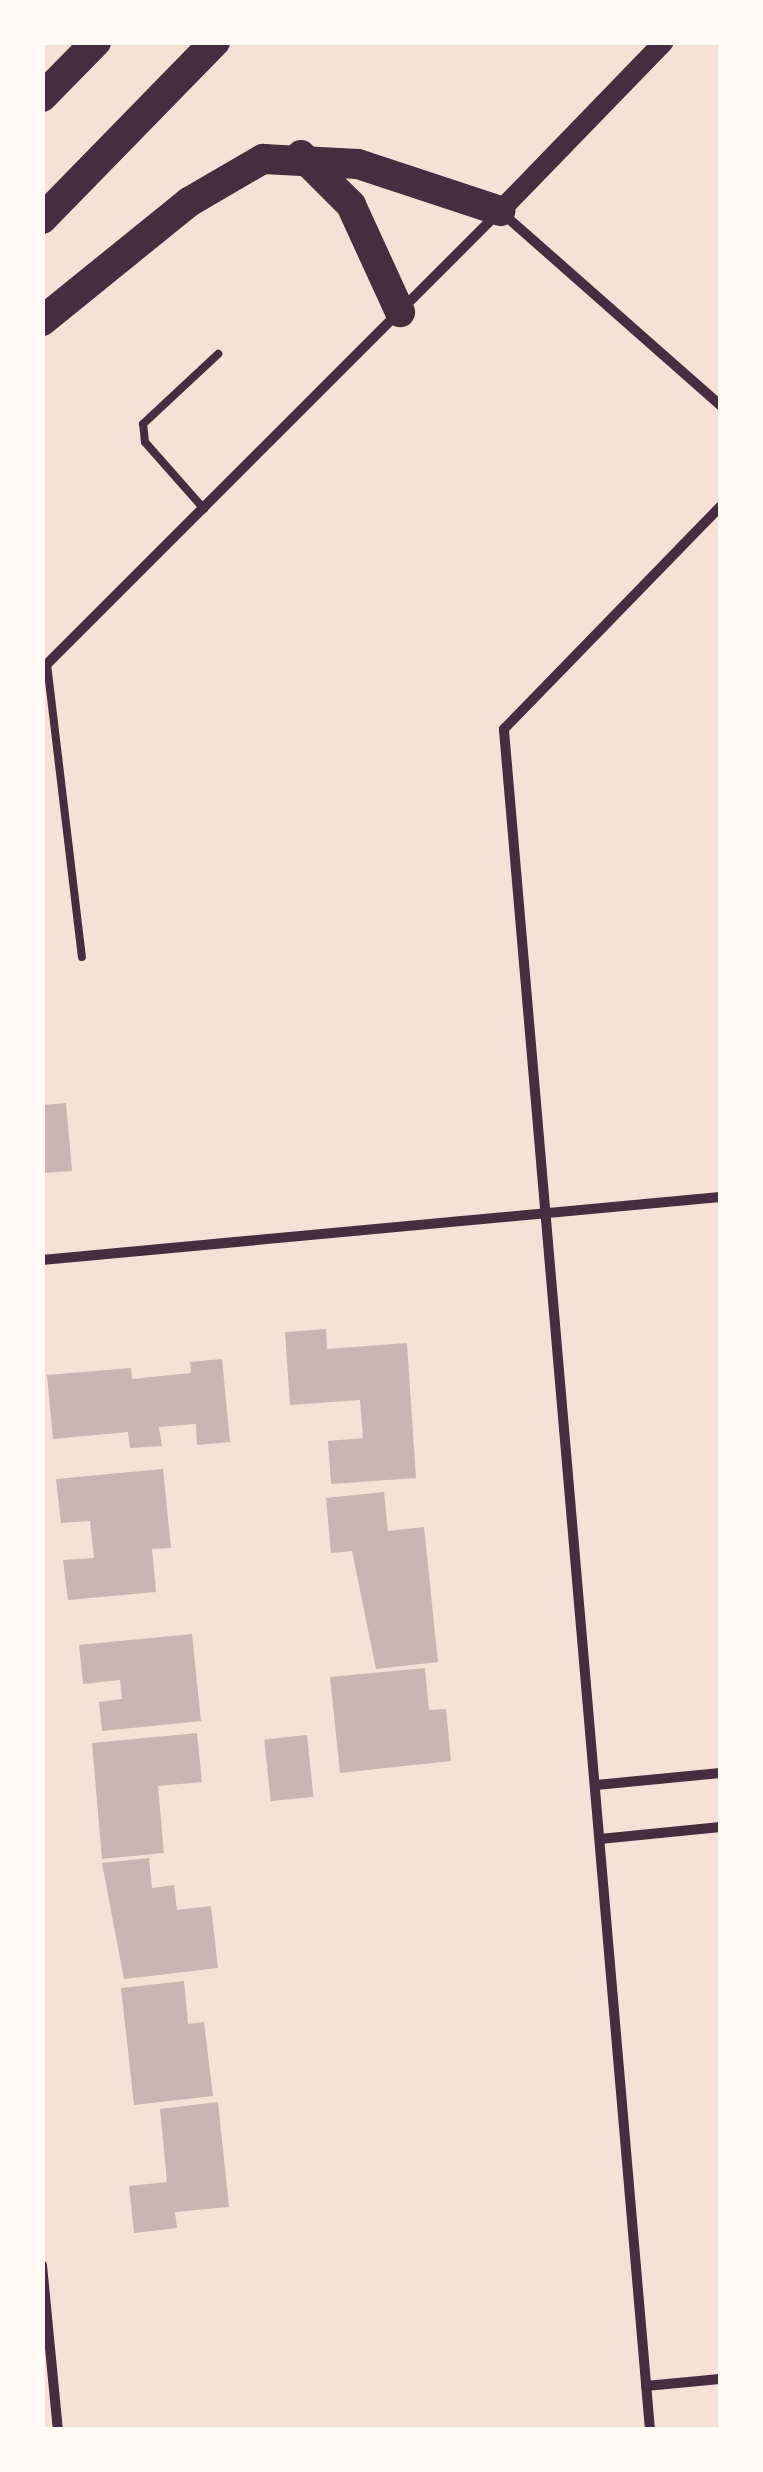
<!DOCTYPE html>
<html>
<head>
<meta charset="utf-8">
<style>
  body { margin:0 }
  #map { position:relative; width:763px; height:2472px; overflow:hidden; background:#f7e1d7; font-family:"Fira Sans",sans-serif }
  div>[style] { position:absolute }
  .building>* { inset:0; background:#ccb4b1; transform-origin:0 0 }
  .service>* { height:8px; margin:-4px; padding:0 4px; transform-origin:4px; border-radius:4px; background:#4a2c40 }
  .minor>* { height:10px; margin:-5px; padding:0 5px; transform-origin:5px; border-radius:5px; background:#4a2c40 }
  .secondary>* { height:20px; margin:-10px; padding:0 10px; transform-origin:10px; border-radius:10px; background:#4a2c40 }
  .motorway>* { height:30px; margin:-15px; padding:0 15px; transform-origin:15px; border-radius:15px; background:#4a2c40 }
  span { translate:-50% -50%; white-space:nowrap; text-align:center; line-height:1.15; -webkit-text-stroke:8px #fffaf5; paint-order:stroke }
  .frame { position:absolute; inset:0; border:45px solid #fffaf5; pointer-events:none }
</style>
</head>
<body>
<div id="map">
  <div class="building">
    <div style="clip-path:polygon(66px 1103px,72px 1171px,42px 1173px,42px 1105px)"></div>
    <div style="clip-path:polygon(326px 1329px,327px 1349px,407px 1343px,416px 1478px,331px 1484px,328px 1441px,363px 1438px,360px 1400px,290px 1405px,285px 1332px)"></div>
    <div style="clip-path:polygon(222px 1359px,230px 1442px,197px 1445px,196px 1424px,159px 1427px,162px 1446px,130px 1448px,128px 1432px,53px 1439px,47px 1375px,131px 1368px,132px 1379px,191px 1373px,190px 1362px)"></div>
    <div style="clip-path:polygon(163px 1469px,171px 1548px,152px 1549px,156px 1592px,68px 1600px,63px 1560px,94px 1558px,90px 1521px,61px 1523px,56px 1479px)"></div>
    <div style="clip-path:polygon(384px 1492px,388px 1531px,424px 1527px,438px 1662px,376px 1669px,352px 1551px,331px 1553px,326px 1498px)"></div>
    <div style="clip-path:polygon(192px 1634px,201px 1721px,102px 1731px,99px 1702px,122px 1699px,120px 1680px,83px 1684px,79px 1645px)"></div>
    <div style="clip-path:polygon(425px 1668px,429px 1710px,446px 1709px,451px 1761px,340px 1773px,330px 1677px)"></div>
    <div style="clip-path:polygon(197px 1733px,202px 1782px,158px 1786px,164px 1853px,102px 1859px,92px 1743px)"></div>
    <div style="left:307px;top:1735px;width:62px;height:43px;rotate:84deg"></div>
    <div style="clip-path:polygon(149px 1858px,152px 1888px,174px 1885px,177px 1910px,211px 1906px,218px 1968px,124px 1979px,102px 1863px)"></div>
    <div style="clip-path:polygon(184px 1981px,188px 2024px,204px 2022px,213px 2096px,134px 2105px,121px 1988px)"></div>
    <div style="clip-path:polygon(218px 2102px,229px 2207px,175px 2212px,177px 2228px,134px 2233px,129px 2186px,167px 2182px,160px 2109px)"></div>
  </div>
  <div class="service">
    <div style="left:204px;top:509px;width:89px;rotate:-131.4deg"></div>
    <div style="left:145px;top:442px;width:18px;rotate:-96deg"></div>
    <div style="left:143px;top:424px;width:103px;rotate:-43deg"></div>
    <div style="left:47px;top:664px;width:295px;rotate:83.2deg"></div>
  </div>
  <div class="minor">
    <div style="left:42px;top:669px;width:648px;rotate:-45deg"></div>
    <div style="left:500px;top:211px;width:293px;rotate:41.4deg"></div>
    <div style="left:42px;top:1260px;width:681px;rotate:-5.31deg"></div>
    <div style="left:596px;top:1785px;width:125px;rotate:-5.5deg"></div>
    <div style="left:600px;top:1839px;width:121px;rotate:-5.7deg"></div>
    <div style="left:42px;top:2265px;width:166px;rotate:84.5deg"></div>
    <div style="left:646px;top:2386px;width:74px;rotate:-5.4deg"></div>
    <div style="left:650px;top:2430px;width:1707px;rotate:-94.91deg"></div>
    <div style="left:504px;top:729px;width:310px;rotate:-45.8deg"></div>
  </div>
  <div class="secondary">
    <div style="left:500px;top:211px;width:235px;rotate:-45.9deg"></div>
  </div>
  <div class="motorway">
    <div style="left:42px;top:97px;width:77px;rotate:-45.5deg"></div>
    <div style="left:301px;top:155px;width:71px;rotate:45deg"></div>
    <div style="left:351px;top:205px;width:118px;rotate:65.4deg"></div>
    <div style="left:42px;top:219px;width:248px;rotate:-45.7deg"></div>
    <div style="left:42px;top:321px;width:189px;rotate:-39deg"></div>
    <div style="left:189px;top:202px;width:86px;rotate:-30.2deg"></div>
    <div style="left:263px;top:159px;width:95px;rotate:3deg"></div>
    <div style="left:358px;top:164px;width:150px;rotate:18.3deg"></div>
  </div>
  <div class="frame"></div>
</div>
</body>
</html>
